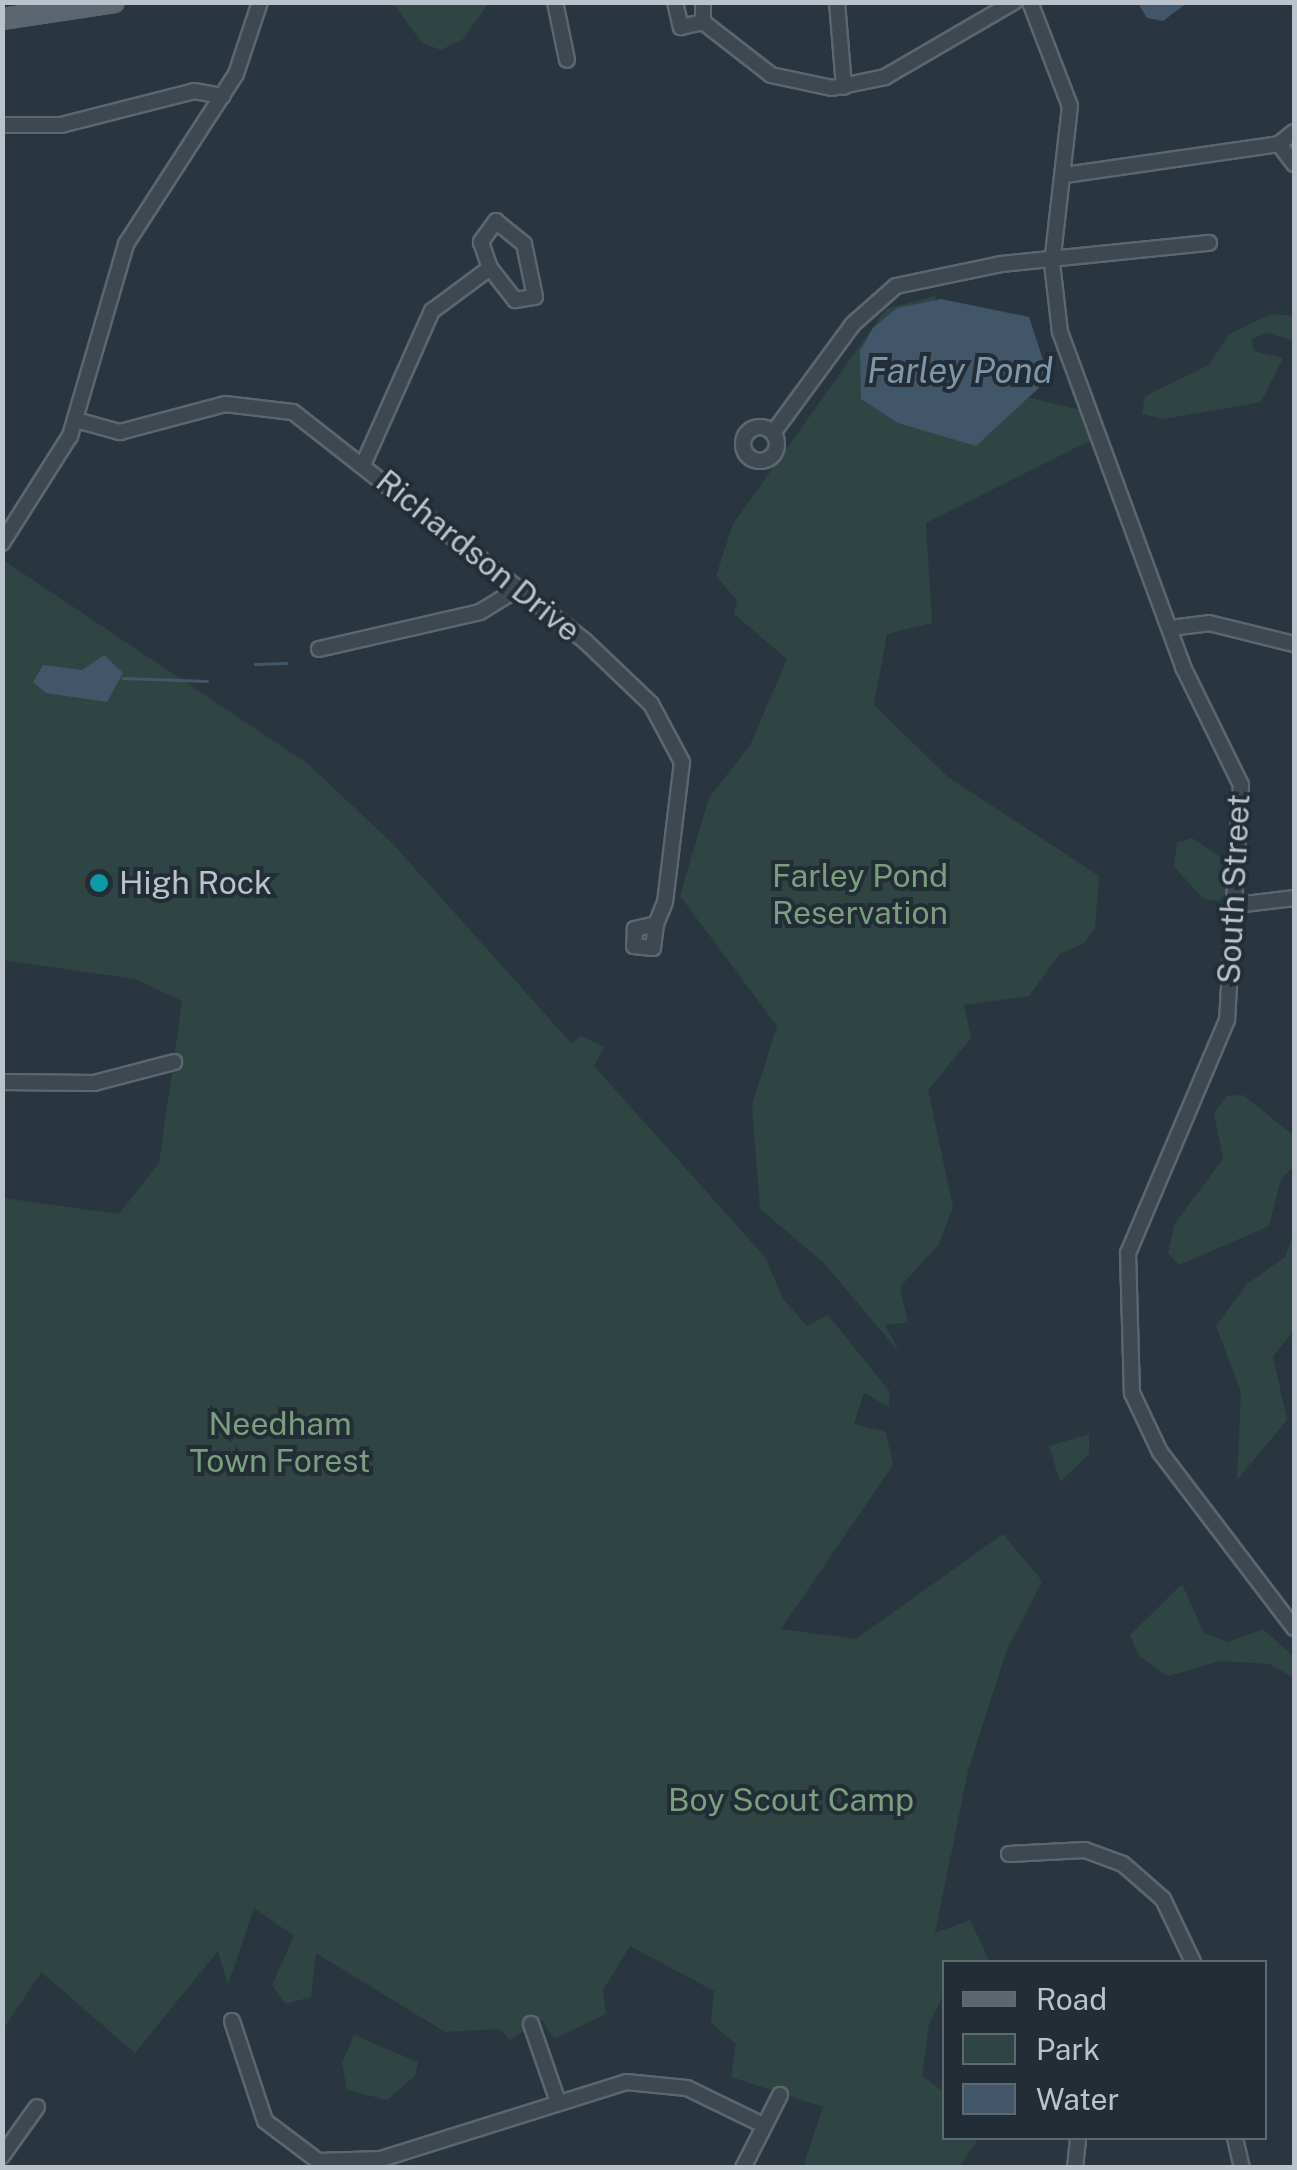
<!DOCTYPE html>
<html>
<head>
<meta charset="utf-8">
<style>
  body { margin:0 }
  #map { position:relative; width:1297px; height:2170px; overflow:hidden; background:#293640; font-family:"Public Sans",sans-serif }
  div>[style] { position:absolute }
  .green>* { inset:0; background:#2e4543 }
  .water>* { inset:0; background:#415668 }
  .stream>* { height:2.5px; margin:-1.25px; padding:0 1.25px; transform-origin:1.25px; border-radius:1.25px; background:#415668 }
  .roads { filter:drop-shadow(2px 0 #5b666e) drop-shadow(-2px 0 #5b666e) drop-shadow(0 2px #5b666e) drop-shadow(0 -2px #5b666e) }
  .minor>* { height:14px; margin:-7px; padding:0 7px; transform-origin:7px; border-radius:7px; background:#3d4850 }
  .minor>.ring { margin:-7px; padding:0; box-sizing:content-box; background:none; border:14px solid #3d4850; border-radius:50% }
  .major>* { height:18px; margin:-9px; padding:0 9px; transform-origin:9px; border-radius:9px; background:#5b6770 }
  .dots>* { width:28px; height:28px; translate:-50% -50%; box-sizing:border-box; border:5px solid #222d36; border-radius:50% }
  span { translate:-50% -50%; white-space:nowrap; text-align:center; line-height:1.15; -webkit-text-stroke:8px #222d36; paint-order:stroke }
  .street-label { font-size:32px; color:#bac3cb }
  .park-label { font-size:32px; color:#7a9e7e }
  .poi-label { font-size:32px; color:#bac3cb }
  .left { translate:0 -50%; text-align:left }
  .water-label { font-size:35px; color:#7e96aa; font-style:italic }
  .frame { position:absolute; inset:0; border:5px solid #bac3cb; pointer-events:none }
  .legend { position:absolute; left:942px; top:1960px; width:325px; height:180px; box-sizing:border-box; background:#222d36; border:2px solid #5f6972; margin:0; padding:12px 18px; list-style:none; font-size:30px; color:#bac3cb }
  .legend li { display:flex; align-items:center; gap:20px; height:50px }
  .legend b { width:50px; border:2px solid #5f6972 }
</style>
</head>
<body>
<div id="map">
  <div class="green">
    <div style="clip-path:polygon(393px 3px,489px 3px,463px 39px,441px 50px,422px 43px)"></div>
    <div style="clip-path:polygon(935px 296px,938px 312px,1018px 395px,1080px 410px,1093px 439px,926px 523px,932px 623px,887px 634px,874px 705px,948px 777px,1099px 876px,1095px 929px,1083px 944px,1060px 954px,1029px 996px,964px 1005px,971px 1038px,928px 1090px,953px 1207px,939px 1244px,900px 1287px,908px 1323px,885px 1324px,899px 1352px,823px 1262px,760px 1209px,752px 1105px,777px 1026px,680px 896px,709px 798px,750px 745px,787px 659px,734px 614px,737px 600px,716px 576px,733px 524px,886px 309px)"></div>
    <div style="clip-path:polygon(1271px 314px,1294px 316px,1294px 341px,1267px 333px,1251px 339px,1254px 351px,1283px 358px,1261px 402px,1165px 419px,1142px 414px,1145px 396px,1209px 365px,1229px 334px)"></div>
    <div style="clip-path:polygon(3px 560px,308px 764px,393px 844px,571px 1043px,581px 1036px,604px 1047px,594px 1066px,765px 1257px,783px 1299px,807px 1326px,828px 1315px,890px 1392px,889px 1407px,864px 1393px,854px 1424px,886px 1432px,893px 1465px,781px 1629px,856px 1639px,1003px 1534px,1042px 1581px,1006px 1652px,968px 1771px,935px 1933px,970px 1920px,990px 1962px,944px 1962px,944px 1993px,929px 2025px,922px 2076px,944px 2092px,944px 2138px,979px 2138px,959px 2167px,803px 2167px,823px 2107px,731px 2077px,736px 2044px,711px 2023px,714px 1991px,630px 1946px,603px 1990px,606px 2014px,554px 2039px,542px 2020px,510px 2040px,499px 2029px,445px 2032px,316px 1953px,311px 1997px,285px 2004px,272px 1985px,294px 1936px,254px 1908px,228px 1985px,218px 1951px,135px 2053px,41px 1972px,3px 2029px,3px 1198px,119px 1214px,159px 1163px,182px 1001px,135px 979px,3px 960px)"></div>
    <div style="clip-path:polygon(1192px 838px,1222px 858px,1227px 890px,1219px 901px,1204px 899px,1174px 867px,1177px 843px)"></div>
    <div style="clip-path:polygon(1243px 1095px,1294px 1136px,1294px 1166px,1281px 1179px,1269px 1226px,1179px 1265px,1168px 1253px,1175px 1223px,1223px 1159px,1214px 1113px,1227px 1096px)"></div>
    <div style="clip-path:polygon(1294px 1231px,1294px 1330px,1273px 1356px,1287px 1420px,1237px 1480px,1241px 1392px,1216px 1326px,1246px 1285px,1285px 1257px)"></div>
    <div style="clip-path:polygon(1089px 1434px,1089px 1454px,1060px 1482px,1049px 1446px)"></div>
    <div style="clip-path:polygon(1182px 1584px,1204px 1633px,1228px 1642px,1263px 1629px,1294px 1657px,1294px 1678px,1270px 1664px,1221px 1661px,1168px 1676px,1139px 1656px,1130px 1635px)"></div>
    <div style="clip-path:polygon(354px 2035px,418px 2062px,415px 2076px,387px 2100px,347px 2090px,342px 2063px)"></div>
  </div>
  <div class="water">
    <div style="clip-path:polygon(1138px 3px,1138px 2px,1187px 3px,1163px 21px,1147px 18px)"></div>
    <div style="clip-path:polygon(941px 299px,1029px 317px,1045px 366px,1043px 384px,976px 446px,898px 423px,861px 399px,860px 351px,873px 328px,897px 308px)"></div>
    <div style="clip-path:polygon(104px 655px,123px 673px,107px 702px,46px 693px,33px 682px,43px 665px,82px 670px)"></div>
  </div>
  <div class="stream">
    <div style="left:255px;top:664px;width:31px;rotate:-2deg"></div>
    <div style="left:123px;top:678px;width:84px;rotate:2deg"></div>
  </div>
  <div class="roads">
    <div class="minor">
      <div style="left:555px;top:2px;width:59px;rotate:78.3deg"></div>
      <div style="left:675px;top:2px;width:26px;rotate:77deg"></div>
      <div style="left:681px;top:27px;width:23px;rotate:-13deg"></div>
      <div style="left:837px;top:2px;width:85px;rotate:85.3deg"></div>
      <div style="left:1030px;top:2px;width:111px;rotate:69deg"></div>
      <div style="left:1070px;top:106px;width:158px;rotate:96.5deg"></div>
      <div style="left:1052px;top:263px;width:69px;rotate:83.4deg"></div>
      <div style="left:1060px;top:332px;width:357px;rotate:69.8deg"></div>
      <div style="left:1183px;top:667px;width:131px;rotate:63.8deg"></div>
      <div style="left:1241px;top:785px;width:235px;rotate:93.4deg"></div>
      <div style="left:1227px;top:1020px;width:253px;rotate:113deg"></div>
      <div style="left:1128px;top:1253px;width:140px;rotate:88.4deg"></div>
      <div style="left:1132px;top:1393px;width:65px;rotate:64.6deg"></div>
      <div style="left:1160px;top:1452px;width:221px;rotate:52.7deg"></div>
      <div style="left:703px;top:22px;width:86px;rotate:37.9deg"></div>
      <div style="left:771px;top:75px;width:62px;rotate:12deg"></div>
      <div style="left:832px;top:88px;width:54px;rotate:-11.7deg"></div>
      <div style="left:885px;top:77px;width:149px;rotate:-30.2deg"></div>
      <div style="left:703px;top:22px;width:20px;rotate:-90deg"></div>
      <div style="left:2px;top:125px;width:59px"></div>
      <div style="left:61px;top:125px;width:137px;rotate:-14.3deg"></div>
      <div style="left:194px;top:91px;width:29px;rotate:10deg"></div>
      <div style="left:1279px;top:144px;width:25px;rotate:53deg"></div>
      <div style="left:1279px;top:144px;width:19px;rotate:-39deg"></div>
      <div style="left:1065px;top:175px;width:216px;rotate:-8.2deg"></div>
      <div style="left:76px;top:420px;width:46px;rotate:15.3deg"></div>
      <div style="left:120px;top:432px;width:109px;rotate:-14.9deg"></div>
      <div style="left:225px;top:404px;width:68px;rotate:6.7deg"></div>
      <div style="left:293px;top:412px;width:371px;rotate:38.1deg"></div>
      <div style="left:585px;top:641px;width:91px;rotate:43.7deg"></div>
      <div style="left:651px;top:704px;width:66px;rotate:61.9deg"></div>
      <div style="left:682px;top:762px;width:141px;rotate:96.9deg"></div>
      <div style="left:665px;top:902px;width:24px;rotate:112deg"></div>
      <div style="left:656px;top:924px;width:22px;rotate:167deg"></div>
      <div style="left:635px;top:929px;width:17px;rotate:93deg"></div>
      <div style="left:634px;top:946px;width:19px;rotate:6deg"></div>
      <div style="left:653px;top:948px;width:24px;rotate:-83deg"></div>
      <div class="ring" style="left:743px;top:427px;width:20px;height:20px"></div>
      <div style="left:773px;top:433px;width:135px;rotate:-53.7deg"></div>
      <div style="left:853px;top:324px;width:57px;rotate:-41.5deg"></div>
      <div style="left:896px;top:286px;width:107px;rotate:-11.8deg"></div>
      <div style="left:1001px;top:264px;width:209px;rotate:-5.8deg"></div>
      <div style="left:363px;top:465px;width:169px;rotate:-65.9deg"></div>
      <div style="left:432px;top:311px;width:72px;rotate:-36.6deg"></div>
      <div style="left:490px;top:268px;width:41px;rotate:52deg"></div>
      <div style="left:515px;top:300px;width:20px;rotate:-9deg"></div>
      <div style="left:535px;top:297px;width:54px;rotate:-101.7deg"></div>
      <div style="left:524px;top:244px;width:36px;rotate:-141deg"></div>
      <div style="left:496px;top:221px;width:26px;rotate:126deg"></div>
      <div style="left:481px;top:242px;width:28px;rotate:71deg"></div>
      <div style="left:2px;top:543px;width:127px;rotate:-57.6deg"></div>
      <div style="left:70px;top:436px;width:200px;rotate:-73.7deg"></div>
      <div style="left:126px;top:244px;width:202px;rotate:-57.1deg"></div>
      <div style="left:236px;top:74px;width:76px;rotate:-71.6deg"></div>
      <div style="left:1170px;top:628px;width:39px;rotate:-7deg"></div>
      <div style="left:1209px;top:623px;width:88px;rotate:13.9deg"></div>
      <div style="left:319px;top:649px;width:165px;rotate:-12.9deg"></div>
      <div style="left:480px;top:612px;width:46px;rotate:-31.6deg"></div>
      <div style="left:1236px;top:905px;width:58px;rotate:-6.9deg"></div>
      <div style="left:2px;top:1082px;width:92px;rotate:0.6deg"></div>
      <div style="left:94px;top:1083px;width:83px;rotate:-14.7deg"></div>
      <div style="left:1009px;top:1854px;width:76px;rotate:-3deg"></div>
      <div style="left:1085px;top:1850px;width:40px;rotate:20.2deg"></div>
      <div style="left:1123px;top:1864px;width:53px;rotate:41.2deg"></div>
      <div style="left:1163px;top:1899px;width:70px;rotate:64.5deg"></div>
      <div style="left:232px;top:2021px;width:105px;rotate:71.7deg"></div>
      <div style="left:265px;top:2121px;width:66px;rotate:37deg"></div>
      <div style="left:318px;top:2161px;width:63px;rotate:-1.8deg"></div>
      <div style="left:381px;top:2159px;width:257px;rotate:-17.4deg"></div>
      <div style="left:626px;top:2082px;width:61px;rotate:5.6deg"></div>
      <div style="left:687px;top:2088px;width:80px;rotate:25.9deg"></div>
      <div style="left:531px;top:2024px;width:83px;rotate:70.9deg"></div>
      <div style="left:1235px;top:2138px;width:31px;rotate:77deg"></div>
      <div style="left:2px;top:2156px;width:60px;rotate:-54.5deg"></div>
      <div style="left:743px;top:2168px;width:82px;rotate:-63.1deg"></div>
      <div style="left:1075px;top:2168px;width:30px;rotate:-84deg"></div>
    </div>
    <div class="major">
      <div style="left:2px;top:19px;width:113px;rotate:-8.6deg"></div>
    </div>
  </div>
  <div class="dots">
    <div style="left:99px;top:883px;background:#0f9aa8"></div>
  </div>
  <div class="street-label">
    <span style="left:478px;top:556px;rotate:39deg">Richardson Drive</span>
    <span style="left:1234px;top:889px;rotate:-87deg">South Street</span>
  </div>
  <div class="park-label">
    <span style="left:860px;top:895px">Farley Pond<br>Reservation</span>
    <span style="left:280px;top:1443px">Needham<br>Town Forest</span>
    <span style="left:791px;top:1800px">Boy Scout Camp</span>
  </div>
  <div class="poi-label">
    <span class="left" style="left:119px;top:883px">High Rock</span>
  </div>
  <div class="water-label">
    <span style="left:960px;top:371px">Farley Pond</span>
  </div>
  <div class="frame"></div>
  <ul class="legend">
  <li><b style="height:12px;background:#5b6770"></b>Road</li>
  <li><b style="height:28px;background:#2e4543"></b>Park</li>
  <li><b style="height:28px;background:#415668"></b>Water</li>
  </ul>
</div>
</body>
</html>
